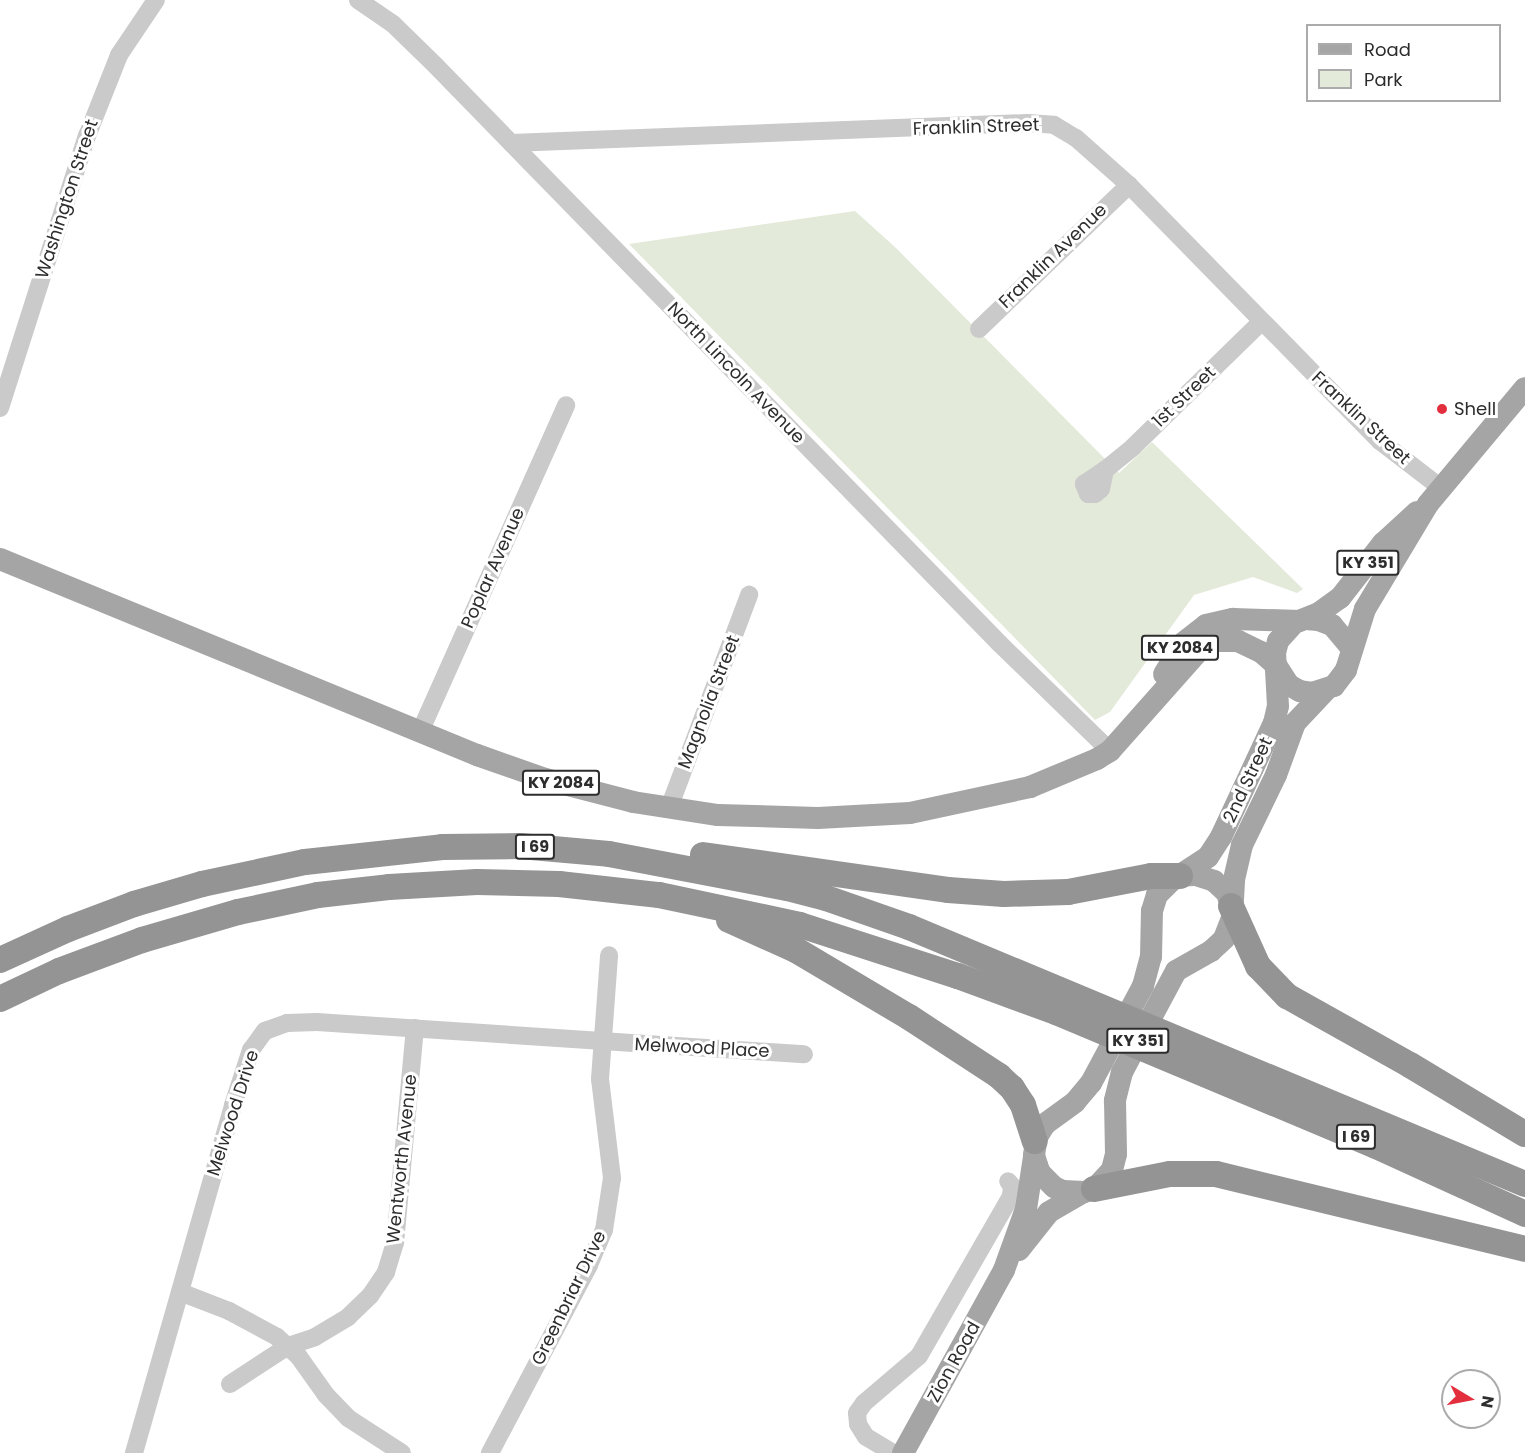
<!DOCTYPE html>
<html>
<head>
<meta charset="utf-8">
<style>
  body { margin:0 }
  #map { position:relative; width:1525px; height:1453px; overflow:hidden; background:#fff; font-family:Poppins,sans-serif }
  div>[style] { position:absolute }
  .green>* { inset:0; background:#e3eada }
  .minor>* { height:18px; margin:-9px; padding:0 9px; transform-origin:9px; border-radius:9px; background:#cacaca }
  .major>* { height:22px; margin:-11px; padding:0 11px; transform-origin:11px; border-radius:11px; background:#a5a5a5 }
  .highway>* { height:26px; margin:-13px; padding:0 13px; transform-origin:13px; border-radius:13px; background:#949494 }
  .dots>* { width:16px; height:16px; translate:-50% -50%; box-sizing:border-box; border:3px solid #fff; border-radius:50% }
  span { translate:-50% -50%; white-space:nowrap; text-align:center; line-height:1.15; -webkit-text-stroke:6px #fff; paint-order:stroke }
  .shield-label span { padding:2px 4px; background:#fff; border:2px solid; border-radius:4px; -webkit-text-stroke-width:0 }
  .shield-label { font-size:16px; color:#2d2d2d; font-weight:700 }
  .street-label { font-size:18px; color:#2d2d2d }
  .poi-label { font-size:18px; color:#2d2d2d }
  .left { translate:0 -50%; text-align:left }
  .legend { position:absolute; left:1306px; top:24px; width:195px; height:78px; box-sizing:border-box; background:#fff; border:2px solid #ababab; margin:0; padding:8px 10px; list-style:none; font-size:18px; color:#2d2d2d }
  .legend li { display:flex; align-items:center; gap:12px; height:30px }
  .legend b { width:30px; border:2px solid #ababab }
  .north { position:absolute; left:1441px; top:1369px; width:60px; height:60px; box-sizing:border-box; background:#fff; border:2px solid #ababab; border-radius:50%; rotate:100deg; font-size:16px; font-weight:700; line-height:24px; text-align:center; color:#2d2d2d }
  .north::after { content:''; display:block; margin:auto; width:21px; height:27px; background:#e32f3d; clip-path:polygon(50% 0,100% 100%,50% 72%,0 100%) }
</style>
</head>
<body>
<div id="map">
  <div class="green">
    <div style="clip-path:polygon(855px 211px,896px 248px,1119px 473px,1152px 442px,1303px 589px,1297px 593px,1253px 577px,1194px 595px,1110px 712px,1095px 720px,629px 244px)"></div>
  </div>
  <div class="minor">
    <div style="left:358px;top:0;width:42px;rotate:34.4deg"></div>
    <div style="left:393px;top:24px;width:60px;rotate:44.3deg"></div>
    <div style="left:436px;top:66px;width:806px;rotate:45.7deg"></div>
    <div style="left:999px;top:643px;width:155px;rotate:44.2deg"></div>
    <div style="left:511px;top:143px;width:517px;rotate:-2.22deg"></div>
    <div style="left:1028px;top:123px;width:26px;rotate:4deg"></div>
    <div style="left:1054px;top:125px;width:26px;rotate:31deg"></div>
    <div style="left:1076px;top:138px;width:71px;rotate:41.6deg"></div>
    <div style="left:1129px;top:185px;width:359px;rotate:45.6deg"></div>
    <div style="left:1380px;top:441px;width:76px;rotate:37.5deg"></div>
    <div style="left:979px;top:329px;width:208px;rotate:-43.8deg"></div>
    <div style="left:0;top:408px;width:286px;rotate:-72.3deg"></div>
    <div style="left:87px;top:136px;width:87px;rotate:-68.4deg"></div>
    <div style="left:119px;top:55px;width:66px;rotate:-56.1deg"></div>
    <div style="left:1105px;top:470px;width:36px;rotate:-39deg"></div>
    <div style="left:1133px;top:447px;width:179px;rotate:-44.3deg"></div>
    <div style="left:1105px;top:470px;width:19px;rotate:102deg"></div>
    <div style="left:1101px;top:489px;width:8px;rotate:140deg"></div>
    <div style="left:1095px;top:494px;width:7px;rotate:180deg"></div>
    <div style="left:1088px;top:494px;width:11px;rotate:-112deg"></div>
    <div style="left:1084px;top:484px;width:25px;rotate:-34deg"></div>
    <div style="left:420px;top:732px;width:358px;rotate:-65.9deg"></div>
    <div style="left:669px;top:808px;width:228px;rotate:-69.4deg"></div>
    <div style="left:180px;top:1292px;width:53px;rotate:21.2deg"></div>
    <div style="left:229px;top:1311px;width:55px;rotate:28.4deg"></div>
    <div style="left:277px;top:1337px;width:30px;rotate:42deg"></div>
    <div style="left:299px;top:1357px;width:47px;rotate:54.6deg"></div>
    <div style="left:326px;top:1395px;width:32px;rotate:46deg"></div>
    <div style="left:348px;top:1418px;width:64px;rotate:32.9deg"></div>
    <div style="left:230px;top:1384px;width:69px;rotate:-33.2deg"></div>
    <div style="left:288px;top:1346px;width:28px;rotate:-18deg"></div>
    <div style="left:315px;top:1337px;width:39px;rotate:-31deg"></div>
    <div style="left:348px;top:1317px;width:30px;rotate:-44deg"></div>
    <div style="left:370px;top:1296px;width:29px;rotate:-56deg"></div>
    <div style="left:386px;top:1272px;width:30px;rotate:-73deg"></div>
    <div style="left:395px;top:1243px;width:216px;rotate:-84.7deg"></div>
    <div style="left:134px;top:1453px;width:362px;rotate:-74.1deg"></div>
    <div style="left:233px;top:1105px;width:58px;rotate:-71.9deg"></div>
    <div style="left:251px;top:1050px;width:24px;rotate:-54deg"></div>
    <div style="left:265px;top:1031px;width:23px;rotate:-20deg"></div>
    <div style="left:287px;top:1023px;width:30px;rotate:-2deg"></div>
    <div style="left:317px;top:1022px;width:488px;rotate:3.8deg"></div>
    <div style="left:490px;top:1453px;width:212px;rotate:-62.2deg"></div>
    <div style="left:589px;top:1265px;width:38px;rotate:-67deg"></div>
    <div style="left:604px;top:1230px;width:53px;rotate:-81.3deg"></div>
    <div style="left:612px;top:1178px;width:100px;rotate:-96.9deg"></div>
    <div style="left:600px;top:1079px;width:124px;rotate:-85.8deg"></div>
    <div style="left:893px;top:1453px;width:31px;rotate:-149deg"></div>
    <div style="left:866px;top:1437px;width:15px;rotate:-122deg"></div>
    <div style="left:858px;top:1424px;width:11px;rotate:-95deg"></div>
    <div style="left:857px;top:1413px;width:12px;rotate:-55deg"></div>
    <div style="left:864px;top:1403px;width:72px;rotate:-40.5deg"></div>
    <div style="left:919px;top:1356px;width:185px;rotate:-60.1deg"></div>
    <div style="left:1011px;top:1196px;width:10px;rotate:-84deg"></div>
    <div style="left:1012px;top:1186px;width:6px;rotate:-129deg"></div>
  </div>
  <div class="major">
    <div style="left:0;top:559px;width:516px;rotate:22.34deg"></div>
    <div style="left:477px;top:755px;width:72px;rotate:19.4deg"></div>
    <div style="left:545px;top:779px;width:91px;rotate:14.6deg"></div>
    <div style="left:633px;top:802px;width:86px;rotate:8.7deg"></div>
    <div style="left:718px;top:815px;width:100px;rotate:1.7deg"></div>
    <div style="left:818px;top:818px;width:92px;rotate:-3.1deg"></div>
    <div style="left:910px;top:813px;width:123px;rotate:-12.2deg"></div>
    <div style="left:1030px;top:787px;width:73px;rotate:-22.7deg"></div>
    <div style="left:1097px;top:759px;width:15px;rotate:-32deg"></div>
    <div style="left:1110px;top:751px;width:132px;rotate:-48.4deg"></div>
    <div style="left:1198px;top:652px;width:20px;rotate:-33deg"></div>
    <div style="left:1215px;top:641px;width:23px"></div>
    <div style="left:1238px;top:641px;width:25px;rotate:26deg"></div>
    <div style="left:1261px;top:652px;width:20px;rotate:41deg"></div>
    <div style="left:1276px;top:665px;width:24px;rotate:57deg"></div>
    <div style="left:1289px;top:685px;width:13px;rotate:29deg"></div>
    <div style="left:1300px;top:691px;width:12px;rotate:9deg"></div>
    <div style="left:1312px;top:693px;width:23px;rotate:-18deg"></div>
    <div style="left:1334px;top:686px;width:20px;rotate:-53deg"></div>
    <div style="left:1346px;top:670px;width:64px;rotate:-72.7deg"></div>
    <div style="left:1365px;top:609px;width:122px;rotate:-59deg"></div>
    <div style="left:1428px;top:504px;width:151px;rotate:-50.1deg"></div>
    <div style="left:1306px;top:619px;width:12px;rotate:5deg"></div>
    <div style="left:1318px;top:620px;width:15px;rotate:20deg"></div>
    <div style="left:1332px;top:625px;width:30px;rotate:50deg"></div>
    <div style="left:1164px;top:674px;width:36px;rotate:-58deg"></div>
    <div style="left:1183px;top:643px;width:29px;rotate:-38deg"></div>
    <div style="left:1206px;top:625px;width:28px;rotate:-13deg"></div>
    <div style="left:1233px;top:619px;width:67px;rotate:1.7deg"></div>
    <div style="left:1326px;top:690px;width:45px;rotate:133.2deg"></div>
    <div style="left:1295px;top:723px;width:55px;rotate:110.1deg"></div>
    <div style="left:1276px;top:775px;width:78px;rotate:115.9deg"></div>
    <div style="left:1242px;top:845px;width:37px;rotate:103deg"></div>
    <div style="left:1234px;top:881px;width:37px;rotate:93deg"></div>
    <div style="left:1232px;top:918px;width:22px;rotate:111deg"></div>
    <div style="left:1224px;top:939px;width:18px;rotate:137deg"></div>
    <div style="left:1211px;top:951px;width:40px;rotate:150.3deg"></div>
    <div style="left:1176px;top:971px;width:115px;rotate:118.1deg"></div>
    <div style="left:1122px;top:1072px;width:30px;rotate:104deg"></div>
    <div style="left:1115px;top:1101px;width:53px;rotate:88.9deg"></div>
    <div style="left:1116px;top:1154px;width:16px;rotate:104deg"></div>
    <div style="left:1112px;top:1170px;width:26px;rotate:133deg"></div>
    <div style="left:1094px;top:1189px;width:10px;rotate:163deg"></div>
    <div style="left:1084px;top:1192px;width:21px;rotate:-177deg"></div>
    <div style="left:1063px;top:1191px;width:10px;rotate:-156deg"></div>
    <div style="left:1054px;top:1187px;width:20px;rotate:-135deg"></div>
    <div style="left:1040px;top:1173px;width:9px;rotate:-111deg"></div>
    <div style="left:1037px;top:1165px;width:10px;rotate:-107deg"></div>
    <div style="left:1034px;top:1155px;width:18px;rotate:-81deg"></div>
    <div style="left:1037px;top:1137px;width:15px;rotate:-58deg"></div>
    <div style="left:1045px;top:1124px;width:37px;rotate:-36deg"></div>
    <div style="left:1075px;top:1102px;width:25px;rotate:-50deg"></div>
    <div style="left:1091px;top:1083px;width:110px;rotate:-61.8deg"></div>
    <div style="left:1143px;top:986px;width:30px;rotate:-75deg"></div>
    <div style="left:1151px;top:957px;width:46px;rotate:-88.8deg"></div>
    <div style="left:1152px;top:911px;width:17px;rotate:-73deg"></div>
    <div style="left:1157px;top:895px;width:20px;rotate:-45deg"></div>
    <div style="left:1171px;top:881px;width:44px;rotate:-33deg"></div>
    <div style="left:1208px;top:857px;width:24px;rotate:-57deg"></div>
    <div style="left:1221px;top:837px;width:126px;rotate:-65.1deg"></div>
    <div style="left:1274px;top:723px;width:17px;rotate:-77deg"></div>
    <div style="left:1278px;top:706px;width:53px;rotate:-93.2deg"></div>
    <div style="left:1275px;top:653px;width:12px;rotate:-76deg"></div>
    <div style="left:1278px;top:641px;width:24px;rotate:-48deg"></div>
    <div style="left:1294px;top:623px;width:27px;rotate:-22deg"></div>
    <div style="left:1319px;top:613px;width:26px;rotate:-36deg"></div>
    <div style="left:1340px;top:598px;width:70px;rotate:-52deg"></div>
    <div style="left:1383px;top:543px;width:46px;rotate:-42.4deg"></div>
    <div style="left:1180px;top:876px;width:16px;rotate:-4deg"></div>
    <div style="left:1196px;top:875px;width:19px;rotate:18deg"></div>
    <div style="left:1214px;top:881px;width:18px;rotate:43deg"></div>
    <div style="left:1227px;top:893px;width:14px;rotate:73deg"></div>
    <div style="left:1019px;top:1250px;width:48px;rotate:-51.7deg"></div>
    <div style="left:1049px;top:1212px;width:38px;rotate:-30deg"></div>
    <div style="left:903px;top:1453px;width:209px;rotate:-61.1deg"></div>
    <div style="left:1004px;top:1270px;width:65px;rotate:-70.2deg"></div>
    <div style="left:1026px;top:1209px;width:53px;rotate:-81.3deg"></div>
  </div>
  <div class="highway">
    <div style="left:703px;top:855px;width:247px;rotate:8.1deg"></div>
    <div style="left:948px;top:890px;width:56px;rotate:4.1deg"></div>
    <div style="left:1004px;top:894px;width:64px;rotate:-1.8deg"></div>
    <div style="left:1068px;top:892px;width:85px;rotate:-10.9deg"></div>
    <div style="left:1151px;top:876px;width:29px"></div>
    <div style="left:1231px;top:906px;width:66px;rotate:65.8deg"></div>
    <div style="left:1258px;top:966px;width:42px;rotate:46deg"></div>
    <div style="left:1287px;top:996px;width:141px;rotate:29.3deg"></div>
    <div style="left:1410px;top:1065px;width:134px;rotate:31deg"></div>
    <div style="left:729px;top:920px;width:73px;rotate:24.1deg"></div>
    <div style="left:796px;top:950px;width:131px;rotate:30.7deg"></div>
    <div style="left:909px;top:1017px;width:108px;rotate:33.2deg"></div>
    <div style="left:999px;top:1076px;width:18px;rotate:43deg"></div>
    <div style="left:1012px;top:1088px;width:20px;rotate:57deg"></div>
    <div style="left:1023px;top:1105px;width:38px;rotate:72deg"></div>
    <div style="left:0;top:960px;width:75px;rotate:-24.5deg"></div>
    <div style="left:68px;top:929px;width:71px;rotate:-20.7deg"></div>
    <div style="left:134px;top:904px;width:71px;rotate:-16.4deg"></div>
    <div style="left:202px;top:884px;width:105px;rotate:-12.1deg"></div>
    <div style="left:305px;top:862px;width:138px;rotate:-6.2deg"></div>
    <div style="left:442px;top:847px;width:78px;rotate:-0.7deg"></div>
    <div style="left:520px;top:846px;width:89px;rotate:5.1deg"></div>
    <div style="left:609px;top:854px;width:181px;rotate:10.8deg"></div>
    <div style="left:787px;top:888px;width:40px;rotate:14.4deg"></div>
    <div style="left:826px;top:898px;width:88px;rotate:19.3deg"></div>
    <div style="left:909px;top:927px;width:667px;rotate:22.65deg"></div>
    <div style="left:0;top:999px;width:65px;rotate:-25.4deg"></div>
    <div style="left:59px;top:971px;width:89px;rotate:-20.5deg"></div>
    <div style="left:142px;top:940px;width:100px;rotate:-16.3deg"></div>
    <div style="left:238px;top:912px;width:82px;rotate:-12deg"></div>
    <div style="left:318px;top:895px;width:71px;rotate:-6.4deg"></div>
    <div style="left:389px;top:887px;width:88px;rotate:-3.3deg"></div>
    <div style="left:477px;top:882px;width:82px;rotate:1.4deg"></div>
    <div style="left:559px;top:884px;width:101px;rotate:6.3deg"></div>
    <div style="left:659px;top:895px;width:144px;rotate:12deg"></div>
    <div style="left:800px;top:925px;width:166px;rotate:17.9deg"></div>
    <div style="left:958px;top:976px;width:104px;rotate:20.2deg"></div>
    <div style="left:1056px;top:1012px;width:347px;rotate:22.7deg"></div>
    <div style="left:1376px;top:1146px;width:164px;rotate:24.5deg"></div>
    <div style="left:1094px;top:1189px;width:77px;rotate:-11.2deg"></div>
    <div style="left:1170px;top:1174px;width:46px"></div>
    <div style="left:1216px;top:1174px;width:318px;rotate:13.6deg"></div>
  </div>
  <div class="dots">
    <div style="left:1442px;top:409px;background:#e32f3d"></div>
  </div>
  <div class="shield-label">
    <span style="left:1368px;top:563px">KY 351</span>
    <span style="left:1180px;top:648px">KY 2084</span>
    <span style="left:561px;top:783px">KY 2084</span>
    <span style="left:535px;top:847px">I 69</span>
    <span style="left:1138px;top:1041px">KY 351</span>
    <span style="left:1356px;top:1137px">I 69</span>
  </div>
  <div class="street-label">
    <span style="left:976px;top:127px;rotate:-2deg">Franklin Street</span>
    <span style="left:67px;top:199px;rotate:-72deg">Washington Street</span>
    <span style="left:1053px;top:256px;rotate:-44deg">Franklin Avenue</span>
    <span style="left:736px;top:373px;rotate:46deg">North Lincoln Avenue</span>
    <span style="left:1184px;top:397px;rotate:-44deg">1st Street</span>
    <span style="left:1361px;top:418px;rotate:43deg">Franklin Street</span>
    <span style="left:493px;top:568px;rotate:-66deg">Poplar Avenue</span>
    <span style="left:709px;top:702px;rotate:-69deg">Magnolia Street</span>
    <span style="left:1248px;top:780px;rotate:-65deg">2nd Street</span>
    <span style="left:702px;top:1048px;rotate:3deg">Melwood Place</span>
    <span style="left:233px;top:1113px;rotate:-72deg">Melwood Drive</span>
    <span style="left:402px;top:1159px;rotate:-84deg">Wentworth Avenue</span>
    <span style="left:569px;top:1298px;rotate:-64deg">Greenbriar Drive</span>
    <span style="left:954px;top:1362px;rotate:-61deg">Zion Road</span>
  </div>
  <div class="poi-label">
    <span class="left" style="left:1454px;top:409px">Shell</span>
  </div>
  <ul class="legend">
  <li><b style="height:8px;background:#a5a5a5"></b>Road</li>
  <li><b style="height:16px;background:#e3eada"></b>Park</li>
  </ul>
  <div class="north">N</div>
</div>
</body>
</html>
